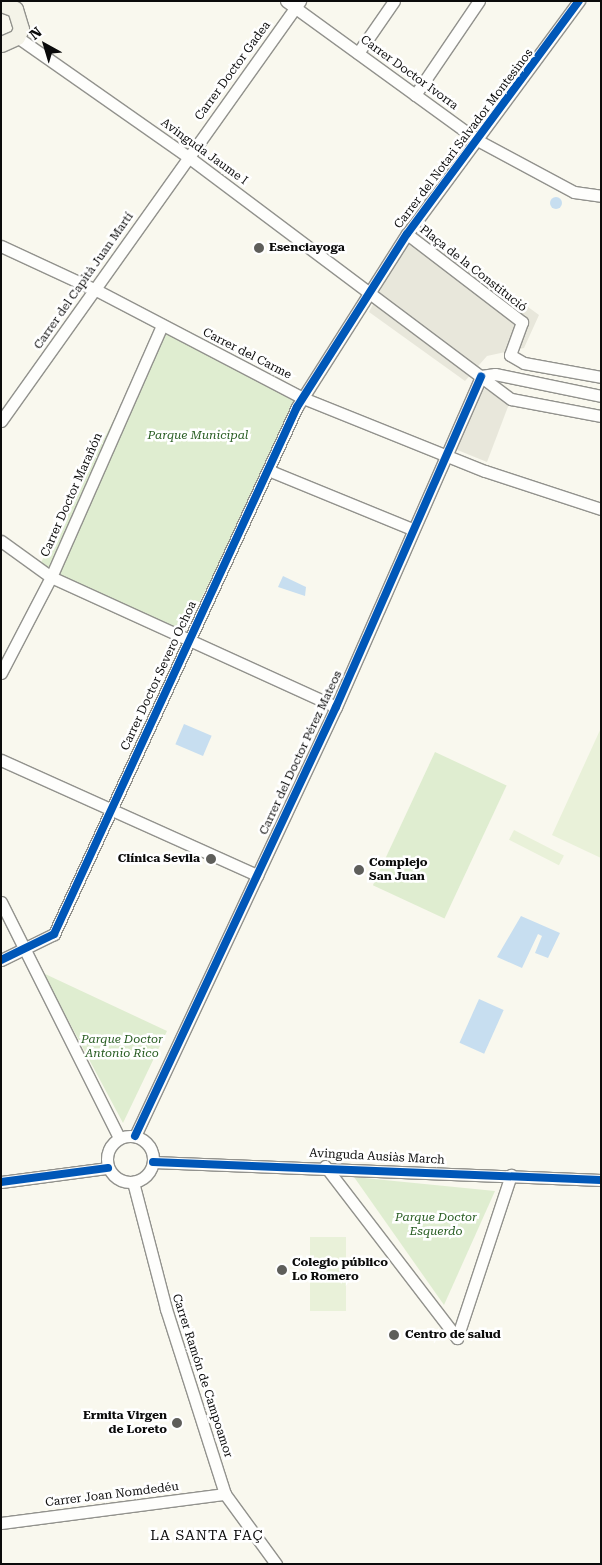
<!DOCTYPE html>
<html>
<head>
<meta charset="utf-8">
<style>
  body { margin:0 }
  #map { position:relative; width:602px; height:1565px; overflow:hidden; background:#f9f8ee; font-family:"Roboto Serif",serif }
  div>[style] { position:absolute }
  .green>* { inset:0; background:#dfedd0; transform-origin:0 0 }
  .pitch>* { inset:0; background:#e9f1d9; transform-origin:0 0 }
  .plaza>* { inset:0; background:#e8e7db }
  .water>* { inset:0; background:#c7def0; transform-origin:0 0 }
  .round { border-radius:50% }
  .roads { filter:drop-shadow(1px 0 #92928d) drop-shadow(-1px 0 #92928d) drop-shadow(0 1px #92928d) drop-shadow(0 -1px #92928d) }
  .street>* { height:11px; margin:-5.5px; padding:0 5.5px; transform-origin:5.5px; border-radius:5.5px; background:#fefefc }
  .street>.ring { margin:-5.5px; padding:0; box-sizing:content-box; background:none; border:11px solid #fefefc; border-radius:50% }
  .secondary>* { height:15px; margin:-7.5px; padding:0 7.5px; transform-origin:7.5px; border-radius:7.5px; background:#f4f3e8 }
  .cycleway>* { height:8px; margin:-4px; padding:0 4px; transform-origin:4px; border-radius:4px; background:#0057b8 }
  .dots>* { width:14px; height:14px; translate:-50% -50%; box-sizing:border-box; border:2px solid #fff; border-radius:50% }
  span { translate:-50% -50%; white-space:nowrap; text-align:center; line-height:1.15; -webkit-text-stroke:5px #fff; paint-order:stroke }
  .street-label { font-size:12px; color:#0b0b0b }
  .poi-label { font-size:12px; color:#0b0b0b; font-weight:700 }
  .left { translate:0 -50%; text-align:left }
  .right { translate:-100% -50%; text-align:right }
  .park-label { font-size:12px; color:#275c21; font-style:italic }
  .neighbourhood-label { font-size:14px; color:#0b0b0b; letter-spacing:1px }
  .frame { position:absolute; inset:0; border:2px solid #0b0b0b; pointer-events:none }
  .north { position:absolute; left:20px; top:20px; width:50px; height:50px; -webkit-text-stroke:4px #fff; paint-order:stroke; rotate:321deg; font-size:14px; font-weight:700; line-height:20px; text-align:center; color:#0b0b0b }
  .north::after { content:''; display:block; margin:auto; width:18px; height:22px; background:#0b0b0b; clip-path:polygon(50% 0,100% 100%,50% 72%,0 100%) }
</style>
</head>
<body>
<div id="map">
  <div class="green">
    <div style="left:162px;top:325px;width:159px;height:275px;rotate:27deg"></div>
    <div style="left:435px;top:752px;width:79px;height:147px;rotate:25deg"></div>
    <div style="clip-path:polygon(43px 973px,167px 1031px,123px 1123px)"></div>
    <div style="clip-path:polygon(354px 1177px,495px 1191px,444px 1305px)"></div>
  </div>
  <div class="pitch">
    <div style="clip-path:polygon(601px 728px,601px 858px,552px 835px)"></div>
    <div style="left:514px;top:830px;width:56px;height:11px;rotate:27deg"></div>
    <div style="left:310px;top:1237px;width:36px;height:74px"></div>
  </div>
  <div class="plaza">
    <div style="clip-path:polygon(426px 232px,539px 315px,524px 348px,487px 356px,465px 381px,369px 312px,409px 235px)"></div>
    <div style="clip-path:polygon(482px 387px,509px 404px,487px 462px,455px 449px)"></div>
  </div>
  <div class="water">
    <div class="round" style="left:550px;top:197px;width:12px;height:12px"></div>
    <div style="clip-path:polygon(283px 576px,306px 587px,305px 596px,278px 587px)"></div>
    <div style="left:184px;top:724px;width:30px;height:22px;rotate:23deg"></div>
    <div style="clip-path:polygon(521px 916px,560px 933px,548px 958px,535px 953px,542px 936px,538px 934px,522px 968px,497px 957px)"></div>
    <div style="left:479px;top:999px;width:27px;height:48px;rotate:24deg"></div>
  </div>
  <div class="roads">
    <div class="street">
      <div style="left:286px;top:1px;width:238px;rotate:36deg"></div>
      <div style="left:479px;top:141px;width:108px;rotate:28.2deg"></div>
      <div style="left:574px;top:192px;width:27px;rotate:8deg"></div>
      <div style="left:17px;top:37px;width:208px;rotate:35deg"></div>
      <div style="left:187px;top:156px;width:405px;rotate:36.9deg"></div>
      <div style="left:511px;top:399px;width:92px;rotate:10.7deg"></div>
      <div style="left:358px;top:53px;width:63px;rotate:-55.3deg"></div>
      <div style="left:415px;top:95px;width:114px;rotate:-55.8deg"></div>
      <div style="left:407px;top:234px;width:145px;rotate:37.4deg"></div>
      <div style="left:522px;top:322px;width:35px;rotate:110deg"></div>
      <div style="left:510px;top:355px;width:16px;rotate:30deg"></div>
      <div style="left:524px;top:363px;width:78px;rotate:10.3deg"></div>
      <div style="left:1px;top:246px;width:105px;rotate:24.9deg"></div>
      <div style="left:96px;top:290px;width:233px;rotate:27.6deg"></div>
      <div style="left:303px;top:398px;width:196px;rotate:21.9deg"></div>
      <div style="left:485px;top:471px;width:122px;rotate:18.1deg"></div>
      <div style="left:481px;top:376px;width:14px;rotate:-8deg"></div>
      <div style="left:495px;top:374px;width:108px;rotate:11.7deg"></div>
      <div style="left:1px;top:421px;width:516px;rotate:-54.55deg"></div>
      <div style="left:268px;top:470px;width:156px;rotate:22.3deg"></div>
      <div style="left:1px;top:541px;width:62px;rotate:35.8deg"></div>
      <div style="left:51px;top:577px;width:313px;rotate:24.5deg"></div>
      <div style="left:1px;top:673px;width:108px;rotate:-62.5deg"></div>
      <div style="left:51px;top:577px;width:275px;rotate:-66.2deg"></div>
      <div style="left:1px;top:760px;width:281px;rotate:24.2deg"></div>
      <div style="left:1px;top:902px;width:264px;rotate:63.4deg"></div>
      <div style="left:1px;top:960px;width:59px;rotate:-26.1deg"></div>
      <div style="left:54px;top:934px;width:580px;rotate:-65.25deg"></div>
      <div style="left:297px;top:407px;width:205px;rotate:-57.6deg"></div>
      <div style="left:407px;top:234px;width:290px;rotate:-53.6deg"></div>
      <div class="ring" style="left:107px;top:1136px;width:35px;height:35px"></div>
      <div style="left:135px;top:1136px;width:474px;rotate:-64.9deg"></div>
      <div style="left:336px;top:707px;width:361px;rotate:-66.3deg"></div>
      <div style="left:153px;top:1162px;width:448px;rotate:2.3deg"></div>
      <div style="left:325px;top:1166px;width:217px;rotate:52.5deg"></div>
      <div style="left:457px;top:1338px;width:172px;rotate:-71.7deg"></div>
      <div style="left:1px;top:1182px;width:108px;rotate:-7.5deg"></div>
      <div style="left:133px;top:1182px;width:131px;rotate:75.4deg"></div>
      <div style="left:166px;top:1309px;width:194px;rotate:72.3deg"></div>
      <div style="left:225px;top:1494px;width:87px;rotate:53.9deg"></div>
      <div style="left:1px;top:1523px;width:226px;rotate:-7.4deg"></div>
    </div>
    <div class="secondary">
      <div style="left:1px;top:4px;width:15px;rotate:20deg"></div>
      <div style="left:15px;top:9px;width:21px;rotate:73deg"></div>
      <div style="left:21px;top:29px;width:9px;rotate:117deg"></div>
      <div style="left:17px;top:37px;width:17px;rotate:156deg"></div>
    </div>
  </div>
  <div class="cycleway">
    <div style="left:1px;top:960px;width:59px;rotate:-26.1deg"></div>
    <div style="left:54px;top:934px;width:580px;rotate:-65.25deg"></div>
    <div style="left:297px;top:407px;width:205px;rotate:-57.6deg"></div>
    <div style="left:407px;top:234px;width:290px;rotate:-53.6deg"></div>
    <div style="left:135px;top:1136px;width:474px;rotate:-64.9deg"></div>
    <div style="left:336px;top:707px;width:361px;rotate:-66.3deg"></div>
    <div style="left:153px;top:1162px;width:448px;rotate:2.3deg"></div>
    <div style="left:1px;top:1182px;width:108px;rotate:-7.5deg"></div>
  </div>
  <div class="dots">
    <div style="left:259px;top:248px;background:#5e5e5a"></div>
    <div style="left:211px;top:859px;background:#5e5e5a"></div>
    <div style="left:359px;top:870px;background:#5e5e5a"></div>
    <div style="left:282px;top:1270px;background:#5e5e5a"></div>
    <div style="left:394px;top:1335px;background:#5e5e5a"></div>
    <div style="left:177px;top:1423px;background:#5e5e5a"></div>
  </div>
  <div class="street-label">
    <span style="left:233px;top:71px;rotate:-54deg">Carrer Doctor Gadea</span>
    <span style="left:409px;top:73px;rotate:36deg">Carrer Doctor Ivorra</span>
    <span style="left:464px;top:139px;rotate:-53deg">Carrer del Notari Salvador Montesinos</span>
    <span style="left:204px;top:152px;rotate:36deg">Avinguda Jaume I</span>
    <span style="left:473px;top:269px;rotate:38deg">Plaça de la Constitució</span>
    <span style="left:84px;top:281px;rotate:-55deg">Carrer del Capità Juan Martí</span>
    <span style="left:247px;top:354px;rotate:27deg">Carrer del Carme</span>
    <span style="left:72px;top:495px;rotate:-66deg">Carrer Doctor Marañón</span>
    <span style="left:159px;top:676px;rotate:-65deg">Carrer Doctor Severo Ochoa</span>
    <span style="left:301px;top:753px;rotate:-65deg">Carrer del Doctor Pérez Mateos</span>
    <span style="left:377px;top:1157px;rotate:3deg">Avinguda Ausiàs March</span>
    <span style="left:202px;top:1376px;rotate:72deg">Carrer Ramón de Campoamor</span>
    <span style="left:112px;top:1495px;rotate:-7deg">Carrer Joan Nomdedéu</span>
  </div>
  <div class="poi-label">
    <span class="left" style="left:269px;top:248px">Esenciayoga</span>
    <span class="right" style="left:200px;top:859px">Clínica Sevila</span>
    <span class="left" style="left:369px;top:870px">Complejo<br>San Juan</span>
    <span class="left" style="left:292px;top:1270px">Colegio público<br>Lo Romero</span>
    <span class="left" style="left:405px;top:1335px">Centro de salud</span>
    <span class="right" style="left:167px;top:1423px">Ermita Virgen<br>de Loreto</span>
  </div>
  <div class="park-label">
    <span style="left:198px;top:436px">Parque Municipal</span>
    <span style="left:122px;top:1047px">Parque Doctor<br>Antonio Rico</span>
    <span style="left:436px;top:1225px">Parque Doctor<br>Esquerdo</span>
  </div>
  <div class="neighbourhood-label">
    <span style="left:207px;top:1535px">LA SANTA FAÇ</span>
  </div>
  <div class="frame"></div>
  <div class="north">N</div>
</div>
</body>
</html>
